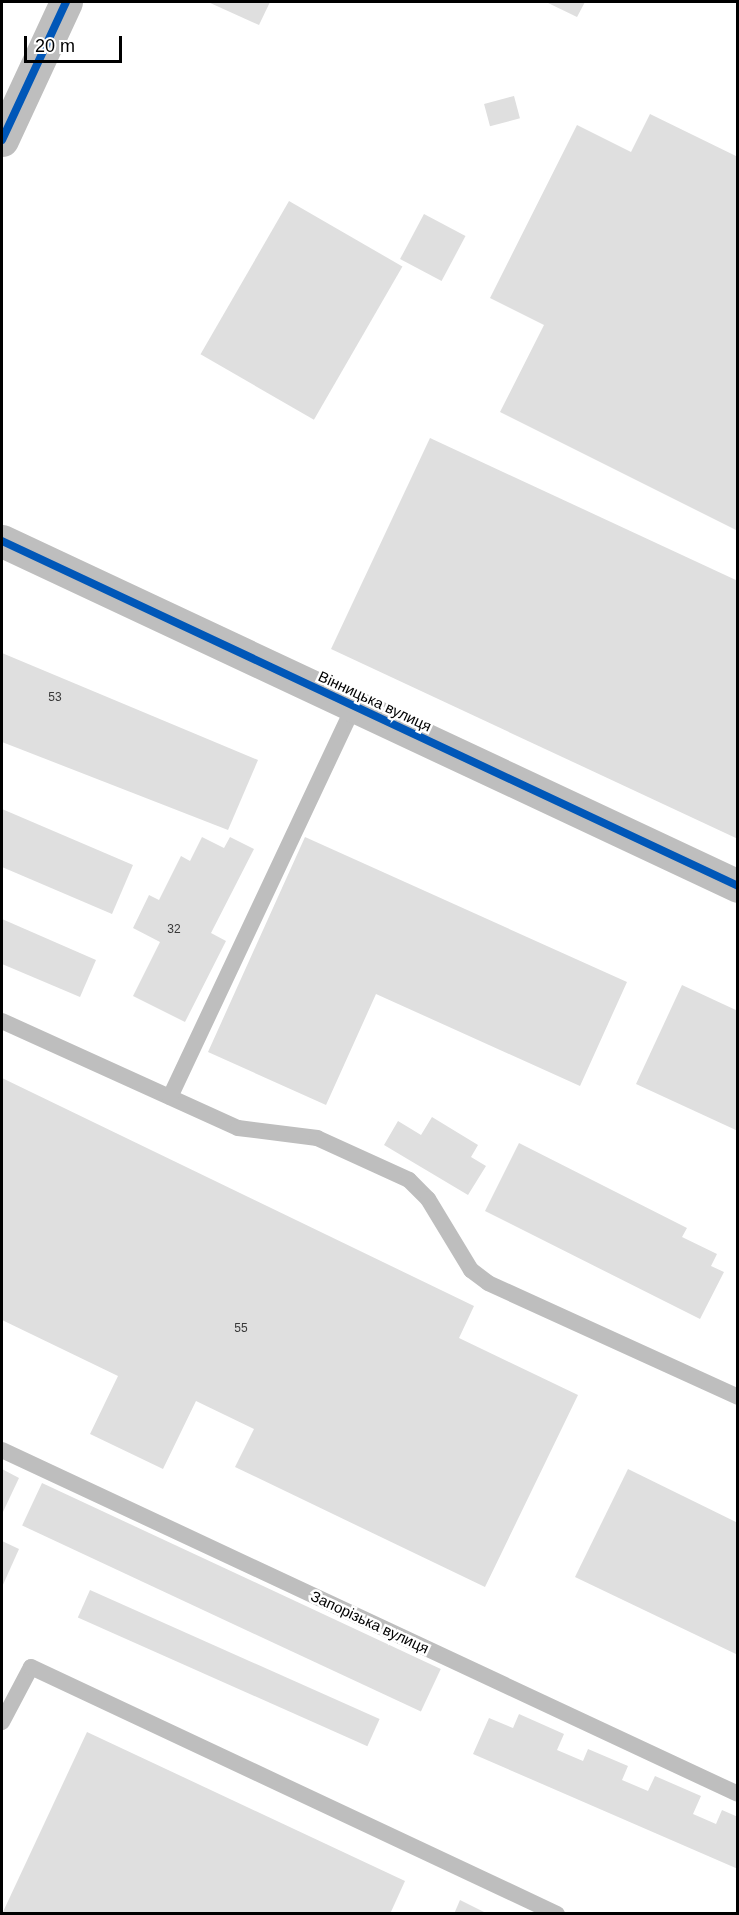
<!DOCTYPE html>
<html>
<head>
<meta charset="utf-8">
<style>
  body { margin:0 }
  #map { position:relative; width:739px; height:1915px; overflow:hidden; background:#fff; font-family:Helvetica,sans-serif }
  div>[style] { position:absolute }
  .building>* { inset:0; background:#dfdfdf; transform-origin:0 0 }
  .service>* { height:16px; margin:-8px; padding:0 8px; transform-origin:8px; border-radius:8px; background:#bebebe }
  .minor>* { height:33px; margin:-16.5px; padding:0 16.5px; transform-origin:16.5px; border-radius:16.5px; background:#bebebe }
  .tertiary>* { height:33px; margin:-16.5px; padding:0 16.5px; transform-origin:16.5px; border-radius:16.5px; background:#bebebe }
  .cycleway>* { height:8px; margin:-4px; padding:0 4px; transform-origin:4px; border-radius:4px; background:#0057b8 }
  span { translate:-50% -50%; white-space:nowrap; text-align:center; line-height:1.15; -webkit-text-stroke:5px #fff; paint-order:stroke }
  .number-label { font-size:12px; color:#383838 }
  .number-label span { -webkit-text-stroke-width:0 }
  .street-label { font-size:15px; color:#000 }
  .frame { position:absolute; inset:0; border:3px solid #000; pointer-events:none }
  .scale { position:absolute; left:24px; top:36px; width:98px; height:27px; box-sizing:border-box; border:3px solid #000; border-top:0; padding-left:8px; font-size:18px; line-height:21px; white-space:nowrap; color:#000; -webkit-text-stroke:4px #fff; paint-order:stroke }
</style>
</head>
<body>
<div id="map">
  <div class="building">
    <div style="clip-path:polygon(208px 2px,270px 2px,259px 25px)"></div>
    <div style="clip-path:polygon(546px 2px,585px 2px,577px 17px)"></div>
    <div style="left:514px;top:96px;width:23px;height:31px;rotate:75deg"></div>
    <div style="clip-path:polygon(650px 114px,738px 157px,738px 531px,500px 412px,544px 325px,490px 298px,577px 125px,631px 152px)"></div>
    <div style="left:289px;top:201px;width:131px;height:177px;rotate:30deg"></div>
    <div style="left:424px;top:214px;width:47px;height:51px;rotate:28deg"></div>
    <div style="clip-path:polygon(430px 438px,738px 581px,738px 839px,331px 649px)"></div>
    <div style="clip-path:polygon(2px 653px,258px 760px,228px 830px,2px 742px)"></div>
    <div style="clip-path:polygon(2px 809px,133px 865px,112px 914px,2px 867px)"></div>
    <div style="clip-path:polygon(202px 837px,224px 848px,230px 837px,254px 849px,211px 933px,226px 941px,185px 1022px,133px 996px,160px 942px,133px 928px,149px 895px,159px 900px,181px 856px,190px 861px)"></div>
    <div style="clip-path:polygon(305px 837px,627px 982px,580px 1086px,376px 994px,326px 1105px,208px 1052px)"></div>
    <div style="clip-path:polygon(2px 919px,96px 960px,80px 997px,2px 964px)"></div>
    <div style="clip-path:polygon(682px 985px,738px 1011px,738px 1131px,636px 1084px)"></div>
    <div style="clip-path:polygon(2px 1078px,474px 1306px,459px 1338px,578px 1395px,485px 1587px,235px 1467px,254px 1429px,196px 1401px,163px 1469px,90px 1434px,118px 1376px,2px 1320px)"></div>
    <div style="clip-path:polygon(432px 1117px,478px 1145px,471px 1157px,486px 1166px,468px 1195px,384px 1145px,398px 1121px,421px 1135px)"></div>
    <div style="clip-path:polygon(519px 1143px,687px 1228px,682px 1237px,717px 1254px,711px 1266px,724px 1272px,700px 1319px,485px 1211px)"></div>
    <div style="clip-path:polygon(2px 1469px,19px 1478px,2px 1514px)"></div>
    <div style="clip-path:polygon(628px 1469px,738px 1523px,738px 1655px,575px 1577px)"></div>
    <div style="left:42px;top:1483px;width:440px;height:47px;rotate:25deg"></div>
    <div style="clip-path:polygon(2px 1541px,19px 1549px,2px 1587px)"></div>
    <div style="left:90px;top:1590px;width:317px;height:30px;rotate:24deg"></div>
    <div style="clip-path:polygon(519px 1714px,564px 1734px,557px 1750px,583px 1761px,588px 1749px,628px 1766px,622px 1780px,648px 1791px,655px 1776px,701px 1796px,693px 1814px,716px 1824px,722px 1810px,738px 1817px,738px 1869px,473px 1754px,489px 1718px,513px 1728px)"></div>
    <div style="clip-path:polygon(87px 1732px,405px 1881px,390px 1914px,2px 1914px)"></div>
    <div style="clip-path:polygon(460px 1900px,488px 1914px,454px 1914px)"></div>
  </div>
  <div class="service">
    <div style="left:2px;top:1021px;width:259px;rotate:24.4deg"></div>
    <div style="left:238px;top:1128px;width:80px;rotate:7.2deg"></div>
    <div style="left:317px;top:1138px;width:101px;rotate:24.5deg"></div>
    <div style="left:409px;top:1180px;width:27px;rotate:45deg"></div>
    <div style="left:428px;top:1199px;width:83px;rotate:58.8deg"></div>
    <div style="left:471px;top:1270px;width:21px;rotate:37deg"></div>
    <div style="left:488px;top:1283px;width:275px;rotate:24.5deg"></div>
    <div style="left:170px;top:1097px;width:432px;rotate:-64.8deg"></div>
    <div style="left:2px;top:1450px;width:812px;rotate:25.05deg"></div>
    <div style="left:2px;top:1722px;width:62px;rotate:-62.2deg"></div>
    <div style="left:31px;top:1667px;width:581px;rotate:25.15deg"></div>
  </div>
  <div class="minor">
    <div style="left:2px;top:541px;width:813px;rotate:25.11deg"></div>
  </div>
  <div class="tertiary">
    <div style="left:2px;top:140px;width:152px;rotate:-65.1deg"></div>
  </div>
  <div class="cycleway">
    <div style="left:2px;top:140px;width:152px;rotate:-65.1deg"></div>
    <div style="left:2px;top:541px;width:813px;rotate:25.11deg"></div>
  </div>
  <div class="number-label">
    <span style="left:55px;top:698px">53</span>
    <span style="left:174px;top:930px">32</span>
    <span style="left:241px;top:1329px">55</span>
  </div>
  <div class="street-label">
    <span style="left:375px;top:701px;rotate:25deg">Вінницька вулиця</span>
    <span style="left:370px;top:1622px;rotate:25deg">Запорізька вулиця</span>
  </div>
  <div class="frame"></div>
  <div class="scale">20 m</div>
</div>
</body>
</html>
